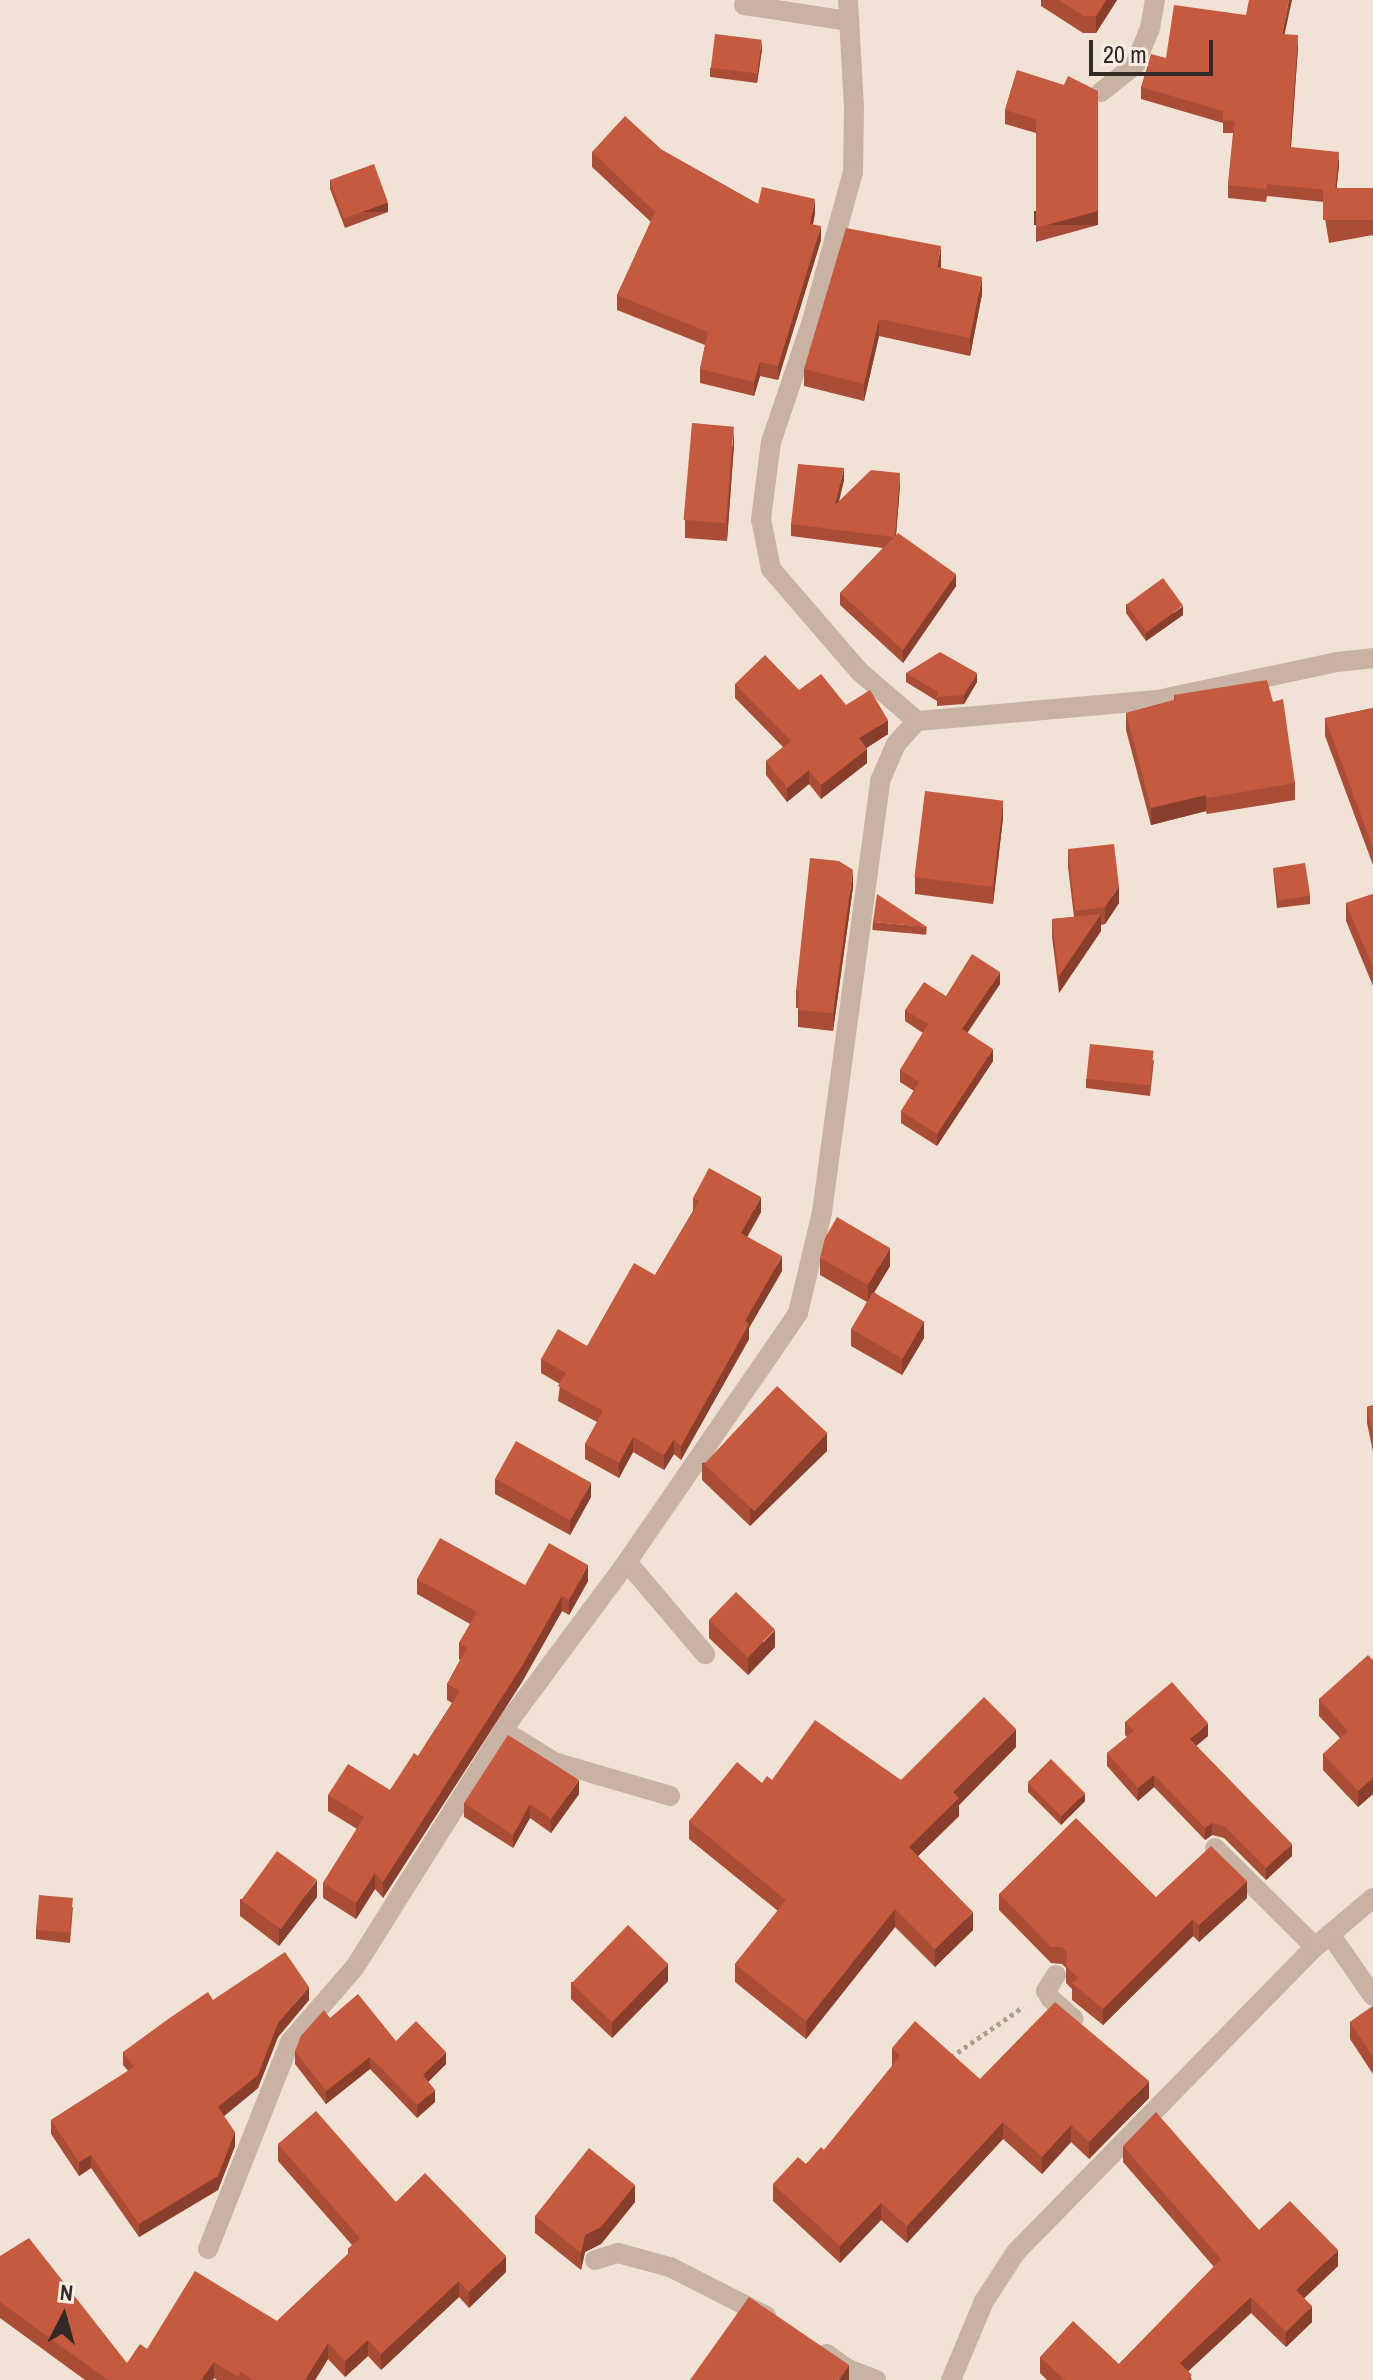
<!DOCTYPE html>
<html>
<head>
<meta charset="utf-8">
<style>
  body { margin:0 }
  #map { position:relative; width:1373px; height:2380px; overflow:hidden; background:#f0e3d6; font-family:"Archivo Narrow",sans-serif }
  div>[style] { position:absolute }
  .path>* { height:5px; margin-top:-2.5px; transform-origin:0; background:repeating-linear-gradient(90deg,#b39c8d 0 4px,transparent 0 8px) }
  .service>* { height:20px; margin:-10px; padding:0 10px; transform-origin:10px; border-radius:10px; background:#c8b2a3 }
  .minor>* { height:20px; margin:-10px; padding:0 10px; transform-origin:10px; border-radius:10px; background:#c8b2a3 }
  .wall>* { inset:0; background:#a94d36; transform-origin:0 0 }
  .shaded-wall>* { inset:0; background:#8a3f2c; transform-origin:0 0 }
  .building>* { inset:0; background:#c55a3f; transform-origin:0 0 }
  span { translate:-50% -50%; white-space:nowrap; text-align:center; line-height:1.15; -webkit-text-stroke:8px #f8ede2; paint-order:stroke }
  .north { position:absolute; left:24px; top:2276px; width:80px; height:80px; -webkit-text-stroke:6px #f8ede2; paint-order:stroke; rotate:6deg; font-size:22px; font-weight:700; line-height:32px; text-align:center; color:#332925 }
  .north::after { content:''; display:block; margin:auto; width:28px; height:36px; background:#332925; clip-path:polygon(50% 0,100% 100%,50% 72%,0 100%) }
  .scale { position:absolute; left:1089px; top:40px; width:124px; height:36px; box-sizing:border-box; border:4px solid #332925; border-top:0; padding-left:10px; font-size:24px; line-height:28px; white-space:nowrap; color:#332925; -webkit-text-stroke:6px #f8ede2; paint-order:stroke }
</style>
</head>
<body>
<div id="map">
  <div class="path">
    <div style="left:951px;top:2057px;width:88px;rotate:-34.8deg"></div>
  </div>
  <div class="service">
    <div style="left:744px;top:5px;width:106px;rotate:8.7deg"></div>
    <div style="left:627px;top:1562px;width:121px;rotate:49.7deg"></div>
    <div style="left:504px;top:1731px;width:59px;rotate:31.8deg"></div>
    <div style="left:554px;top:1762px;width:121px;rotate:16.3deg"></div>
    <div style="left:1330px;top:1934px;width:75px;rotate:55.3deg"></div>
  </div>
  <div class="minor">
    <div style="left:848px;top:0;width:108px;rotate:86.8deg"></div>
    <div style="left:854px;top:108px;width:64px;rotate:90.9deg"></div>
    <div style="left:853px;top:172px;width:155px;rotate:105.4deg"></div>
    <div style="left:812px;top:321px;width:128px;rotate:108.7deg"></div>
    <div style="left:771px;top:442px;width:78px;rotate:97.4deg"></div>
    <div style="left:761px;top:519px;width:51px;rotate:78.7deg"></div>
    <div style="left:771px;top:569px;width:136px;rotate:49.2deg"></div>
    <div style="left:860px;top:672px;width:75px;rotate:40.7deg"></div>
    <div style="left:1101px;top:92px;width:43px;rotate:-38.5deg"></div>
    <div style="left:1135px;top:65px;width:40px;rotate:-68deg"></div>
    <div style="left:1150px;top:28px;width:28px;rotate:-80deg"></div>
    <div style="left:1215px;top:1848px;width:141px;rotate:44.7deg"></div>
    <div style="left:1056px;top:1975px;width:19px;rotate:122deg"></div>
    <div style="left:1046px;top:1991px;width:9px;rotate:58deg"></div>
    <div style="left:1051px;top:1999px;width:30px;rotate:41deg"></div>
    <div style="left:208px;top:2249px;width:223px;rotate:-68.4deg"></div>
    <div style="left:290px;top:2042px;width:99px;rotate:-49.1deg"></div>
    <div style="left:355px;top:1967px;width:295px;rotate:-57.9deg"></div>
    <div style="left:512px;top:1717px;width:193px;rotate:-53.4deg"></div>
    <div style="left:627px;top:1562px;width:302px;rotate:-55.5deg"></div>
    <div style="left:798px;top:1313px;width:104px;rotate:-76.6deg"></div>
    <div style="left:822px;top:1212px;width:435px;rotate:-82.3deg"></div>
    <div style="left:880px;top:781px;width:40px;rotate:-66.6deg"></div>
    <div style="left:896px;top:744px;width:31px;rotate:-48deg"></div>
    <div style="left:917px;top:721px;width:241px;rotate:-5deg"></div>
    <div style="left:1157px;top:700px;width:184px;rotate:-11.9deg"></div>
    <div style="left:1337px;top:662px;width:36px;rotate:-6deg"></div>
    <div style="left:595px;top:2260px;width:24px;rotate:-17deg"></div>
    <div style="left:618px;top:2253px;width:54px;rotate:15.1deg"></div>
    <div style="left:670px;top:2267px;width:108px;rotate:27deg"></div>
    <div style="left:827px;top:2354px;width:26px;rotate:36deg"></div>
    <div style="left:848px;top:2369px;width:30px;rotate:21deg"></div>
    <div style="left:951px;top:2380px;width:86px;rotate:-67.3deg"></div>
    <div style="left:984px;top:2301px;width:59px;rotate:-56.9deg"></div>
    <div style="left:1016px;top:2252px;width:427px;rotate:-45.6deg"></div>
    <div style="left:1315px;top:1947px;width:76px;rotate:-40.2deg"></div>
  </div>
  <div class="wall">
    <div style="clip-path:polygon(1041px 0,1117px 0,1096px 33px,1083px 33px,1041px 6px)"></div>
    <div style="clip-path:polygon(1285px 34px,1298px 47px,1291px 147px,1339px 164px,1336px 195px,1373px 188px,1373px 235px,1329px 243px,1324px 212px,1324px 202px,1267px 196px,1266px 202px,1228px 198px,1228px 185px,1233px 133px,1223px 133px,1223px 123px,1141px 99px,1141px 87px,1166px 58px)"></div>
    <div style="clip-path:polygon(762px 49px,757px 83px,710px 77px,710px 68px)"></div>
    <div style="clip-path:polygon(1017px 70px,1098px 225px,1036px 242px,1036px 133px,1005px 124px,1005px 110px)"></div>
    <div style="clip-path:polygon(662px 150px,758px 204px,815px 213px,813px 225px,821px 240px,778px 380px,760px 376px,754px 396px,700px 383px,700px 369px,705px 345px,617px 310px,617px 295px,651px 222px,592px 167px,592px 152px)"></div>
    <div style="clip-path:polygon(330px 180px,388px 212px,345px 228px,330px 189px)"></div>
    <div style="clip-path:polygon(941px 263px,941px 268px,982px 294px,970px 356px,879px 336px,864px 401px,804px 386px,804px 369px)"></div>
    <div style="clip-path:polygon(734px 444px,727px 541px,685px 538px,685px 520px)"></div>
    <div style="clip-path:polygon(844px 480px,839px 501px,900px 485px,896px 535px,956px 586px,903px 663px,840px 605px,840px 593px,883px 548px,791px 536px,791px 524px)"></div>
    <div style="clip-path:polygon(1126px 604px,1183px 615px,1146px 641px,1126px 613px)"></div>
    <div style="clip-path:polygon(906px 673px,977px 682px,964px 704px,937px 706px,937px 701px,906px 682px)"></div>
    <div style="clip-path:polygon(735px 684px,799px 690px,846px 705px,888px 734px,866px 748px,867px 763px,821px 799px,809px 784px,787px 802px,766px 775px,766px 761px,783px 747px,735px 698px)"></div>
    <div style="clip-path:polygon(1174px 695px,1295px 783px,1295px 800px,1207px 814px,1206px 811px,1151px 825px,1126px 730px,1126px 713px,1174px 700px)"></div>
    <div style="clip-path:polygon(1373px 708px,1373px 865px,1325px 736px,1325px 718px)"></div>
    <div style="clip-path:polygon(1003px 818px,993px 904px,915px 894px,915px 877px)"></div>
    <div style="clip-path:polygon(1068px 849px,1119px 903px,1105px 924px,1101px 925px,1101px 931px,1059px 993px,1052px 937px,1052px 919px,1074px 917px,1068px 867px)"></div>
    <div style="clip-path:polygon(1273px 868px,1310px 896px,1310px 904px,1277px 908px)"></div>
    <div style="clip-path:polygon(853px 887px,833px 1031px,798px 1027px,798px 1008px,796px 1008px,796px 991px)"></div>
    <div style="clip-path:polygon(1373px 894px,1373px 986px,1346px 921px,1346px 903px)"></div>
    <div style="left:873px;top:922px;width:54px;height:8px;rotate:5deg"></div>
    <div style="clip-path:polygon(1000px 984px,967px 1033px,993px 1061px,937px 1146px,901px 1123px,901px 1111px,914px 1091px,900px 1082px,900px 1070px,923px 1033px,905px 1021px,905px 1010px,946px 996px)"></div>
    <div style="clip-path:polygon(1154px 1060px,1150px 1096px,1086px 1088px,1086px 1079px)"></div>
    <div style="clip-path:polygon(693px 1198px,761px 1212px,747px 1237px,782px 1271px,749px 1328px,749px 1339px,681px 1460px,674px 1454px,664px 1470px,633px 1452px,619px 1478px,585px 1459px,585px 1444px,597px 1422px,558px 1401px,560px 1384px,541px 1373px,541px 1359px,587px 1346px,655px 1275px,693px 1211px)"></div>
    <div style="clip-path:polygon(820px 1258px,890px 1266px,874px 1292px,924px 1338px,902px 1375px,851px 1346px,851px 1329px,867px 1302px,820px 1275px)"></div>
    <div style="clip-path:polygon(1373px 1405px,1373px 1452px,1367px 1423px,1367px 1407px)"></div>
    <div style="clip-path:polygon(827px 1451px,750px 1526px,702px 1480px,702px 1463px)"></div>
    <div style="clip-path:polygon(495px 1479px,591px 1497px,570px 1535px,495px 1494px)"></div>
    <div style="clip-path:polygon(417px 1579px,525px 1585px,588px 1581px,569px 1615px,562px 1611px,522px 1682px,383px 1898px,375px 1889px,356px 1919px,323px 1898px,323px 1883px,357px 1829px,328px 1811px,328px 1795px,390px 1790px,418px 1756px,452px 1703px,447px 1700px,447px 1684px,460px 1660px,459px 1659px,459px 1643px,470px 1624px,417px 1594px)"></div>
    <div style="clip-path:polygon(709px 1620px,775px 1647px,748px 1675px,709px 1638px)"></div>
    <div style="clip-path:polygon(1373px 1660px,1373px 1794px,1358px 1807px,1323px 1770px,1323px 1754px,1340px 1738px,1319px 1716px,1319px 1699px)"></div>
    <div style="clip-path:polygon(1125px 1722px,1208px 1736px,1196px 1746px,1292px 1856px,1266px 1880px,1224px 1838px,1212px 1835px,1205px 1840px,1154px 1787px,1138px 1801px,1107px 1766px,1107px 1753px,1127px 1737px,1125px 1735px)"></div>
    <div style="clip-path:polygon(1016px 1747px,959px 1805px,959px 1816px,918px 1856px,973px 1930px,935px 1967px,895px 1927px,806px 2039px,735px 1982px,735px 1964px,778px 1911px,689px 1839px,689px 1821px,762px 1783px,772px 1780px,901px 1780px)"></div>
    <div style="clip-path:polygon(1028px 1783px,1085px 1801px,1061px 1825px,1028px 1792px)"></div>
    <div style="clip-path:polygon(579px 1794px,551px 1833px,530px 1818px,513px 1848px,464px 1817px,464px 1803px)"></div>
    <div style="clip-path:polygon(999px 1894px,1156px 1897px,1247px 1898px,1199px 1942px,1193px 1936px,1103px 2025px,1072px 2000px,1072px 1989px,1066px 1983px,1066px 1968px,1062px 1964px,1051px 1963px,999px 1910px)"></div>
    <div style="clip-path:polygon(317px 1897px,279px 1946px,240px 1916px,240px 1899px)"></div>
    <div style="clip-path:polygon(73px 1907px,70px 1943px,36px 1939px,36px 1930px)"></div>
    <div style="clip-path:polygon(668px 1981px,612px 2038px,571px 1999px,571px 1982px)"></div>
    <div style="clip-path:polygon(309px 2000px,278px 2037px,258px 2088px,224px 2116px,235px 2146px,218px 2190px,139px 2237px,91px 2168px,79px 2176px,51px 2134px,51px 2120px,128px 2071px,123px 2065px,123px 2052px)"></div>
    <div style="clip-path:polygon(1373px 2006px,1373px 2074px,1350px 2039px,1350px 2022px)"></div>
    <div style="clip-path:polygon(330px 2018px,396px 2041px,446px 2064px,428px 2082px,435px 2102px,417px 2118px,370px 2069px,326px 2104px,295px 2064px,295px 2051px)"></div>
    <div style="clip-path:polygon(892px 2048px,980px 2079px,1149px 2098px,1089px 2159px,1071px 2142px,1042px 2174px,1003px 2139px,907px 2243px,881px 2220px,840px 2263px,773px 2201px,773px 2184px,806px 2164px,824px 2150px,892px 2066px)"></div>
    <div style="clip-path:polygon(278px 2144px,396px 2202px,506px 2272px,469px 2308px,459px 2297px,381px 2370px,368px 2356px,345px 2377px,328px 2359px,315px 2380px,217px 2380px,214px 2378px,213px 2380px,85px 2380px,0 2318px,0 2256px,127px 2363px,277px 2321px,348px 2254px,348px 2249px,352px 2245px,278px 2161px)"></div>
    <div style="clip-path:polygon(1123px 2146px,1259px 2230px,1338px 2266px,1304px 2298px,1312px 2322px,1286px 2347px,1251px 2313px,1188px 2371px,1192px 2380px,1047px 2380px,1040px 2373px,1040px 2357px,1119px 2364px,1214px 2267px,1123px 2162px)"></div>
    <div style="clip-path:polygon(635px 2202px,601px 2244px,585px 2252px,581px 2270px,535px 2233px,535px 2216px)"></div>
  </div>
  <div class="shaded-wall">
    <div style="clip-path:polygon(1106px 0,1117px 0,1096px 33px,1096px 16px)"></div>
    <div style="clip-path:polygon(1289px 0,1292px 0,1282px 46px,1282px 34px)"></div>
    <div style="clip-path:polygon(1298px 35px,1298px 47px,1290px 159px,1290px 147px)"></div>
    <div style="clip-path:polygon(762px 40px,762px 49px,757px 83px,757px 74px)"></div>
    <div style="clip-path:polygon(1339px 152px,1339px 164px,1335px 203px,1335px 191px)"></div>
    <div style="clip-path:polygon(815px 199px,815px 213px,810px 238px,810px 224px)"></div>
    <div style="left:388px;top:203px;width:9px;height:46px;rotate:90deg"></div>
    <div style="left:1098px;top:211px;width:14px;height:64px;rotate:90deg"></div>
    <div style="clip-path:polygon(821px 226px,821px 240px,778px 380px,778px 366px)"></div>
    <div style="clip-path:polygon(941px 246px,941px 263px,937px 284px,937px 267px)"></div>
    <div style="clip-path:polygon(982px 277px,982px 294px,970px 356px,970px 338px)"></div>
    <div style="clip-path:polygon(879px 319px,879px 336px,864px 401px,864px 384px)"></div>
    <div style="clip-path:polygon(760px 362px,760px 376px,754px 396px,754px 382px)"></div>
    <div style="clip-path:polygon(734px 427px,734px 444px,727px 541px,727px 523px)"></div>
    <div style="clip-path:polygon(844px 468px,844px 480px,835px 517px,835px 505px)"></div>
    <div style="clip-path:polygon(900px 473px,900px 485px,895px 548px,895px 536px)"></div>
    <div style="clip-path:polygon(956px 574px,956px 586px,903px 663px,903px 650px)"></div>
    <div style="clip-path:polygon(1183px 606px,1183px 615px,1146px 641px,1146px 633px)"></div>
    <div style="clip-path:polygon(977px 673px,977px 682px,964px 704px,964px 695px)"></div>
    <div style="clip-path:polygon(888px 720px,888px 734px,859px 753px,859px 738px)"></div>
    <div style="clip-path:polygon(867px 749px,867px 763px,821px 799px,821px 785px)"></div>
    <div style="clip-path:polygon(809px 770px,809px 784px,787px 802px,787px 788px)"></div>
    <div style="clip-path:polygon(1206px 795px,1206px 811px,1151px 825px,1151px 808px)"></div>
    <div style="clip-path:polygon(1003px 800px,1003px 818px,993px 904px,993px 886px)"></div>
    <div style="clip-path:polygon(853px 870px,853px 887px,833px 1031px,833px 1013px)"></div>
    <div style="clip-path:polygon(1119px 886px,1119px 903px,1105px 924px,1105px 907px)"></div>
    <div style="clip-path:polygon(1101px 914px,1101px 931px,1059px 993px,1059px 976px)"></div>
    <div style="clip-path:polygon(1000px 972px,1000px 984px,962px 1041px,962px 1029px)"></div>
    <div style="clip-path:polygon(993px 1049px,993px 1061px,937px 1146px,937px 1134px)"></div>
    <div style="clip-path:polygon(761px 1197px,761px 1212px,741px 1248px,741px 1233px)"></div>
    <div style="clip-path:polygon(890px 1248px,890px 1266px,868px 1303px,868px 1285px)"></div>
    <div style="clip-path:polygon(782px 1256px,782px 1271px,749px 1328px,749px 1339px,681px 1460px,681px 1446px,745px 1321px)"></div>
    <div style="clip-path:polygon(924px 1321px,924px 1338px,902px 1375px,902px 1358px)"></div>
    <div style="clip-path:polygon(827px 1433px,827px 1451px,750px 1526px,750px 1509px)"></div>
    <div style="clip-path:polygon(633px 1437px,633px 1452px,619px 1478px,619px 1463px)"></div>
    <div style="clip-path:polygon(674px 1439px,674px 1454px,664px 1470px,664px 1455px)"></div>
    <div style="clip-path:polygon(591px 1483px,591px 1497px,570px 1535px,570px 1520px)"></div>
    <div style="clip-path:polygon(588px 1565px,588px 1581px,569px 1615px,569px 1600px)"></div>
    <div style="clip-path:polygon(562px 1596px,562px 1611px,522px 1682px,383px 1898px,383px 1882px)"></div>
    <div style="clip-path:polygon(775px 1630px,775px 1647px,748px 1675px,748px 1658px)"></div>
    <div style="clip-path:polygon(1208px 1723px,1208px 1736px,1190px 1751px,1190px 1739px)"></div>
    <div style="clip-path:polygon(1016px 1729px,1016px 1747px,959px 1805px,959px 1816px,909px 1865px,909px 1847px,953px 1792px)"></div>
    <div style="clip-path:polygon(1154px 1775px,1154px 1787px,1138px 1801px,1138px 1788px)"></div>
    <div style="clip-path:polygon(1373px 1778px,1373px 1794px,1358px 1807px,1358px 1791px)"></div>
    <div style="clip-path:polygon(579px 1780px,579px 1794px,551px 1833px,551px 1819px)"></div>
    <div style="clip-path:polygon(1085px 1793px,1085px 1801px,1061px 1825px,1061px 1816px)"></div>
    <div style="clip-path:polygon(530px 1804px,530px 1818px,513px 1848px,513px 1835px)"></div>
    <div style="clip-path:polygon(1212px 1823px,1212px 1835px,1205px 1840px,1205px 1828px)"></div>
    <div style="clip-path:polygon(1292px 1844px,1292px 1856px,1266px 1880px,1266px 1868px)"></div>
    <div style="clip-path:polygon(375px 1873px,375px 1889px,356px 1919px,356px 1903px)"></div>
    <div style="clip-path:polygon(317px 1880px,317px 1897px,279px 1946px,279px 1929px)"></div>
    <div style="clip-path:polygon(1247px 1881px,1247px 1898px,1199px 1942px,1199px 1925px)"></div>
    <div style="clip-path:polygon(895px 1909px,895px 1927px,806px 2039px,806px 2021px)"></div>
    <div style="clip-path:polygon(973px 1912px,973px 1930px,935px 1967px,935px 1949px)"></div>
    <div style="clip-path:polygon(1193px 1919px,1193px 1936px,1103px 2025px,1103px 2009px)"></div>
    <div style="clip-path:polygon(668px 1964px,668px 1981px,612px 2038px,612px 2020px)"></div>
    <div style="clip-path:polygon(309px 1987px,309px 2000px,278px 2037px,258px 2088px,218px 2121px,218px 2107px,278px 2023px)"></div>
    <div style="clip-path:polygon(446px 2052px,446px 2064px,423px 2087px,423px 2075px)"></div>
    <div style="clip-path:polygon(370px 2057px,370px 2069px,326px 2104px,326px 2091px)"></div>
    <div style="clip-path:polygon(1149px 2081px,1149px 2098px,1089px 2159px,1089px 2142px)"></div>
    <div style="clip-path:polygon(435px 2090px,435px 2102px,417px 2118px,417px 2105px)"></div>
    <div style="clip-path:polygon(1003px 2122px,1003px 2139px,907px 2243px,907px 2226px)"></div>
    <div style="clip-path:polygon(1071px 2125px,1071px 2142px,1042px 2174px,1042px 2157px)"></div>
    <div style="clip-path:polygon(235px 2132px,235px 2146px,218px 2190px,139px 2237px,139px 2224px)"></div>
    <div style="clip-path:polygon(91px 2155px,91px 2168px,79px 2176px,79px 2162px)"></div>
    <div style="clip-path:polygon(635px 2185px,635px 2202px,601px 2244px,585px 2252px,581px 2270px,581px 2253px,585px 2235px)"></div>
    <div style="clip-path:polygon(881px 2203px,881px 2220px,840px 2263px,840px 2246px)"></div>
    <div style="clip-path:polygon(1338px 2250px,1338px 2266px,1296px 2306px,1296px 2290px)"></div>
    <div style="clip-path:polygon(506px 2256px,506px 2272px,469px 2308px,469px 2292px)"></div>
    <div style="clip-path:polygon(459px 2281px,459px 2297px,381px 2370px,381px 2354px)"></div>
    <div style="clip-path:polygon(1251px 2297px,1251px 2313px,1180px 2379px,1180px 2363px)"></div>
    <div style="clip-path:polygon(1312px 2306px,1312px 2322px,1286px 2347px,1286px 2332px)"></div>
    <div style="clip-path:polygon(368px 2340px,368px 2356px,345px 2377px,345px 2361px)"></div>
    <div style="clip-path:polygon(328px 2343px,328px 2359px,315px 2380px,305px 2380px)"></div>
    <div style="clip-path:polygon(214px 2362px,214px 2378px,213px 2380px,201px 2380px)"></div>
    <div style="clip-path:polygon(849px 2365px,849px 2380px,838px 2380px)"></div>
  </div>
  <div class="building">
    <div style="clip-path:polygon(1059px 0,1106px 0,1096px 16px,1083px 16px)"></div>
    <div style="clip-path:polygon(1249px 0,1289px 0,1282px 34px,1298px 35px,1290px 147px,1339px 152px,1335px 191px,1267px 184px,1266px 189px,1228px 185px,1235px 121px,1223px 120px,1223px 111px,1141px 87px,1151px 54px,1166px 58px,1174px 5px,1246px 15px)"></div>
    <div style="left:715px;top:34px;width:47px;height:34px;rotate:7deg"></div>
    <div style="clip-path:polygon(1017px 70px,1064px 85px,1068px 76px,1098px 91px,1098px 211px,1036px 228px,1036px 119px,1005px 110px)"></div>
    <div style="clip-path:polygon(625px 116px,662px 150px,758px 204px,762px 187px,815px 199px,810px 224px,821px 226px,778px 366px,760px 362px,754px 382px,700px 369px,708px 332px,617px 295px,655px 212px,592px 152px)"></div>
    <div style="left:374px;top:164px;width:41px;height:47px;rotate:70deg"></div>
    <div style="left:1373px;top:188px;width:32px;height:50px;rotate:90deg"></div>
    <div style="clip-path:polygon(846px 228px,941px 246px,937px 267px,982px 277px,970px 338px,879px 319px,864px 384px,804px 369px)"></div>
    <div style="left:692px;top:423px;width:42px;height:97px;rotate:5deg"></div>
    <div style="clip-path:polygon(798px 464px,844px 468px,835px 505px,871px 470px,900px 473px,895px 536px,898px 533px,956px 574px,903px 650px,840px 593px,894px 537px,791px 524px)"></div>
    <div style="left:1163px;top:578px;width:34px;height:45px;rotate:54deg"></div>
    <div style="clip-path:polygon(940px 652px,977px 673px,964px 695px,937px 697px,938px 692px,906px 673px)"></div>
    <div style="clip-path:polygon(765px 655px,799px 690px,821px 674px,846px 705px,870px 690px,888px 720px,859px 738px,867px 749px,821px 785px,809px 770px,787px 788px,766px 761px,791px 741px,735px 684px)"></div>
    <div style="clip-path:polygon(1267px 680px,1273px 702px,1283px 699px,1295px 783px,1207px 798px,1206px 795px,1151px 808px,1126px 713px,1176px 700px,1174px 695px)"></div>
    <div style="clip-path:polygon(1373px 708px,1373px 848px,1325px 718px)"></div>
    <div style="left:925px;top:791px;width:79px;height:87px;rotate:7deg"></div>
    <div style="clip-path:polygon(1114px 844px,1119px 886px,1105px 907px,1075px 911px,1068px 849px)"></div>
    <div style="clip-path:polygon(810px 858px,839px 861px,853px 870px,833px 1013px,798px 1010px,799px 991px,796px 991px)"></div>
    <div style="left:1305px;top:863px;width:33px;height:32px;rotate:81deg"></div>
    <div style="clip-path:polygon(877px 894px,927px 927px,873px 922px)"></div>
    <div style="clip-path:polygon(1373px 894px,1373px 968px,1346px 903px)"></div>
    <div style="clip-path:polygon(1101px 914px,1059px 976px,1052px 919px)"></div>
    <div style="clip-path:polygon(972px 954px,1000px 972px,962px 1029px,993px 1049px,937px 1134px,901px 1111px,919px 1082px,900px 1070px,928px 1024px,905px 1010px,924px 982px,946px 996px)"></div>
    <div style="left:1090px;top:1044px;width:64px;height:35px;rotate:6deg"></div>
    <div style="clip-path:polygon(709px 1168px,761px 1197px,741px 1233px,782px 1256px,745px 1321px,749px 1324px,681px 1446px,674px 1439px,664px 1455px,633px 1437px,619px 1463px,585px 1444px,603px 1411px,558px 1386px,566px 1373px,541px 1359px,558px 1329px,587px 1346px,634px 1263px,655px 1275px,699px 1201px,693px 1198px)"></div>
    <div style="clip-path:polygon(837px 1217px,890px 1248px,868px 1285px,820px 1258px,825px 1238px)"></div>
    <div style="left:873px;top:1292px;width:59px;height:43px;rotate:30deg"></div>
    <div style="left:777px;top:1386px;width:69px;height:107px;rotate:43deg"></div>
    <div style="clip-path:polygon(1373px 1405px,1373px 1435px,1367px 1407px)"></div>
    <div style="left:516px;top:1441px;width:86px;height:43px;rotate:29deg"></div>
    <div style="clip-path:polygon(440px 1538px,525px 1585px,549px 1543px,588px 1565px,569px 1600px,562px 1596px,522px 1666px,383px 1882px,375px 1873px,356px 1903px,323px 1883px,364px 1817px,328px 1795px,348px 1764px,390px 1790px,414px 1753px,418px 1756px,460px 1691px,447px 1684px,467px 1648px,459px 1643px,477px 1612px,417px 1579px)"></div>
    <div style="left:736px;top:1592px;width:54px;height:39px;rotate:44deg"></div>
    <div style="clip-path:polygon(1368px 1655px,1373px 1660px,1373px 1778px,1358px 1791px,1323px 1754px,1348px 1731px,1319px 1699px)"></div>
    <div style="clip-path:polygon(1172px 1682px,1208px 1723px,1190px 1739px,1292px 1844px,1266px 1868px,1224px 1826px,1212px 1823px,1205px 1828px,1154px 1775px,1138px 1788px,1107px 1753px,1134px 1731px,1125px 1722px)"></div>
    <div style="clip-path:polygon(984px 1697px,1016px 1729px,953px 1792px,959px 1798px,909px 1847px,973px 1912px,935px 1949px,895px 1909px,806px 2021px,735px 1964px,786px 1900px,689px 1821px,737px 1762px,762px 1783px,767px 1776px,772px 1780px,815px 1720px,901px 1780px)"></div>
    <div style="clip-path:polygon(508px 1735px,579px 1780px,551px 1819px,530px 1804px,513px 1835px,464px 1803px)"></div>
    <div style="left:1051px;top:1759px;width:48px;height:33px;rotate:45deg"></div>
    <div style="clip-path:polygon(1076px 1818px,1156px 1897px,1211px 1846px,1247px 1881px,1199px 1925px,1193px 1919px,1103px 2009px,1072px 1983px,1078px 1978px,1066px 1966px,1067px 1952px,1062px 1947px,1051px 1947px,999px 1894px)"></div>
    <div style="left:277px;top:1851px;width:49px;height:61px;rotate:36deg"></div>
    <div style="left:39px;top:1895px;width:34px;height:35px;rotate:5deg"></div>
    <div style="left:628px;top:1925px;width:56px;height:81px;rotate:44deg"></div>
    <div style="clip-path:polygon(285px 1952px,309px 1987px,278px 2023px,258px 2075px,218px 2107px,235px 2132px,218px 2176px,139px 2224px,91px 2155px,79px 2162px,51px 2120px,134px 2067px,123px 2052px,171px 2017px,208px 1992px,213px 2000px)"></div>
    <div style="clip-path:polygon(358px 1994px,396px 2041px,416px 2021px,446px 2052px,423px 2075px,435px 2090px,417px 2105px,370px 2057px,326px 2091px,295px 2051px,301px 2036px,324px 2010px,330px 2018px)"></div>
    <div style="clip-path:polygon(1055px 2002px,1149px 2081px,1089px 2142px,1071px 2125px,1042px 2157px,1003px 2122px,907px 2226px,881px 2203px,840px 2246px,773px 2184px,798px 2157px,806px 2164px,821px 2147px,824px 2150px,900px 2056px,892px 2048px,915px 2021px,980px 2079px)"></div>
    <div style="clip-path:polygon(1373px 2006px,1373px 2057px,1350px 2022px)"></div>
    <div style="clip-path:polygon(316px 2111px,396px 2202px,425px 2173px,506px 2256px,469px 2292px,459px 2281px,381px 2354px,368px 2340px,345px 2361px,328px 2343px,305px 2380px,253px 2380px,241px 2372px,238px 2377px,214px 2362px,201px 2380px,108px 2380px,0 2302px,0 2256px,29px 2238px,127px 2363px,140px 2344px,147px 2349px,195px 2271px,277px 2321px,350px 2252px,348px 2249px,360px 2238px,278px 2144px)"></div>
    <div style="clip-path:polygon(1156px 2112px,1259px 2230px,1290px 2201px,1338px 2250px,1296px 2290px,1312px 2306px,1286px 2332px,1251px 2297px,1180px 2363px,1192px 2375px,1188px 2380px,1065px 2380px,1040px 2357px,1073px 2321px,1119px 2364px,1221px 2259px,1123px 2146px)"></div>
    <div style="clip-path:polygon(589px 2148px,635px 2185px,601px 2227px,585px 2235px,581px 2253px,535px 2216px)"></div>
    <div style="clip-path:polygon(749px 2297px,849px 2365px,838px 2380px,690px 2380px)"></div>
  </div>
  <div class="north">N</div>
  <div class="scale">20 m</div>
</div>
</body>
</html>
